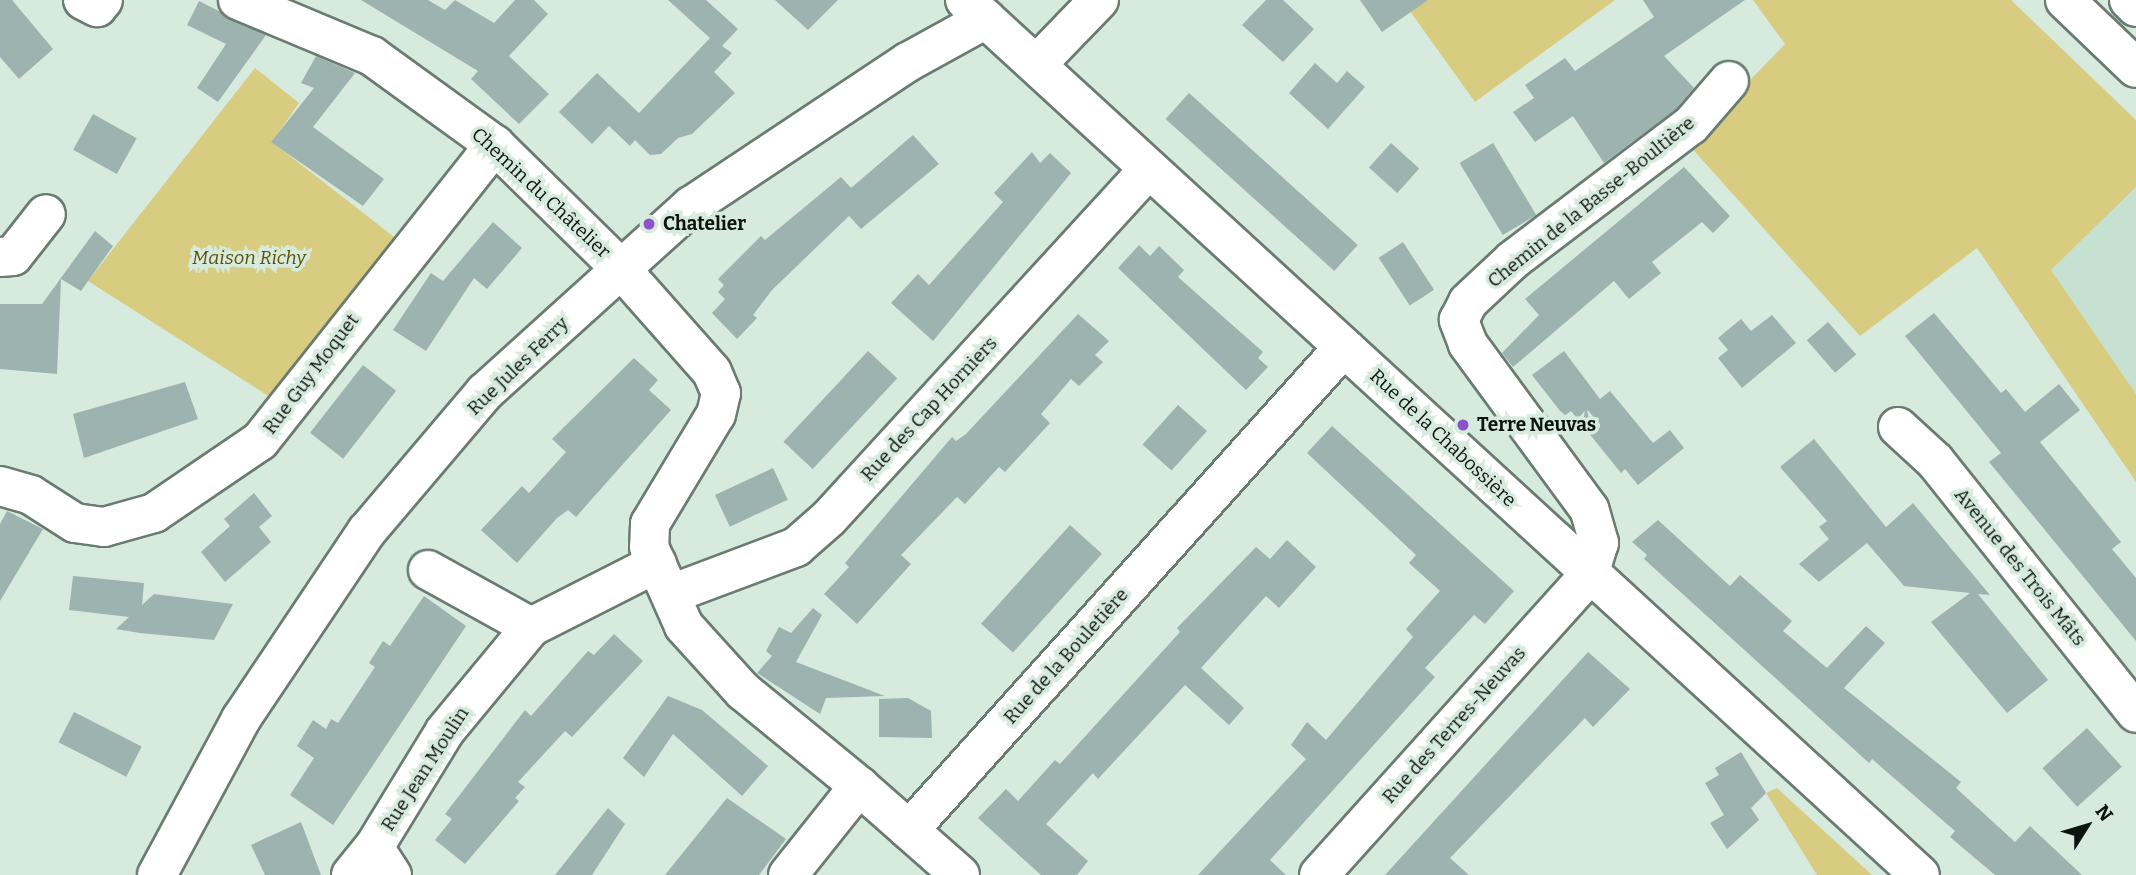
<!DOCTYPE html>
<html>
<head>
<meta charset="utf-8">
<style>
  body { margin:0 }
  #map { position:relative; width:2136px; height:875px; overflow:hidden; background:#d7eade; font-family:Bitter,serif }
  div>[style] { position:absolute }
  .built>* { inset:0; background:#c6e1d1 }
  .green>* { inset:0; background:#d7cc7f }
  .building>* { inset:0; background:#9db3b0; transform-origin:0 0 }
  .roads { filter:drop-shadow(2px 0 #6a7b71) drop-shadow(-2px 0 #6a7b71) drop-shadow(0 2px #6a7b71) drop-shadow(0 -2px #6a7b71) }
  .minor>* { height:38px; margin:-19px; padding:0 19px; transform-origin:19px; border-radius:19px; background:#fff }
  .major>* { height:38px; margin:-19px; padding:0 19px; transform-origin:19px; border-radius:19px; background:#fff }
  .dots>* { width:19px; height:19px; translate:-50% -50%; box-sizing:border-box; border:4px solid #d7eade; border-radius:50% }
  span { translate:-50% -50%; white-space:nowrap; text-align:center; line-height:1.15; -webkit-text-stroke:7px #d7eade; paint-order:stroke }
  .street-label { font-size:19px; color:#0d1410 }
  .poi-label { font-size:19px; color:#0d1410; font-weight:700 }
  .left { translate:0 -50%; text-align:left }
  .park-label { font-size:19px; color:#5c5200; font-style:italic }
  .north { position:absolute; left:2052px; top:791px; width:70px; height:70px; -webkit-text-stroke:5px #d7eade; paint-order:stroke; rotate:53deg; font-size:19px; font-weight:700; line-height:28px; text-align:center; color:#0d1410 }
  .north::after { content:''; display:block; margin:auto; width:24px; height:32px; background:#0d1410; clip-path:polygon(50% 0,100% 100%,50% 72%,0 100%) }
</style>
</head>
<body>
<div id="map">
  <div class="built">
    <div style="clip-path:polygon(2136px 187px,2136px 394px,2051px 270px)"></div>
  </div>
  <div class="green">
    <div style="clip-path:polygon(1402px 0,1615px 0,1475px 102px)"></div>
    <div style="clip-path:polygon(1753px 0,2011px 0,2136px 120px,2136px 187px,2051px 270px,2136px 394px,2136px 482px,1977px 248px,1860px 336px,1688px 144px,1785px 44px)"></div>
    <div style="clip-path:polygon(255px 68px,299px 103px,272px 142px,398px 240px,278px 402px,88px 281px)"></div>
    <div style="clip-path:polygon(1777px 788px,1872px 875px,1817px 875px,1766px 793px)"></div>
  </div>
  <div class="building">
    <div style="clip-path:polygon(0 0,12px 0,53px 49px,19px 79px,0 57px)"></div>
    <div style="clip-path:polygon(361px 0,428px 0,445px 10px,455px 0,494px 23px,515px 0,534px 0,548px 14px,509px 56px,549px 94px,519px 124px,471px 79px,478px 71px)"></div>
    <div style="clip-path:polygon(668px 0,706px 0,738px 29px,722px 46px,732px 53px,714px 72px,735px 93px,692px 134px,678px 138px,661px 154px,650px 155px,635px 140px,630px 146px,609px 126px,592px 144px,559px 112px,597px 73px,639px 113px,710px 38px)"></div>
    <div style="clip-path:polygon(775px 0,838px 0,808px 30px)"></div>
    <div style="clip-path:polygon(1266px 0,1283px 0,1314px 29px,1283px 62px,1242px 25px)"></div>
    <div style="clip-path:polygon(1360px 0,1428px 0,1382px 32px)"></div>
    <div style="clip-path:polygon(1643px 0,1745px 0,1664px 56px,1694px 88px,1676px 109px,1604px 163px,1573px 116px,1535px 142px,1513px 112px,1534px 98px,1525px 85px,1565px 58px,1575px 71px,1654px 17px)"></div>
    <div style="clip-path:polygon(199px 1px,266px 35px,218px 102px,197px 88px,226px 44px,187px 25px)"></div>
    <div style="clip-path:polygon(316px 56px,355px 73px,313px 127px,384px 179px,363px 206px,271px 142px,314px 88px,301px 83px)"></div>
    <div style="clip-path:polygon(1315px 63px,1337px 83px,1347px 71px,1365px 87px,1328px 129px,1289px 93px)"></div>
    <div style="left:1189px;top:93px;width:227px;height:35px;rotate:42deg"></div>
    <div style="left:93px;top:114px;width:50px;height:41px;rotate:29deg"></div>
    <div style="clip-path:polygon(913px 135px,939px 164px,861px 229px,849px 216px,772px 290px,753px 315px,757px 318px,737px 339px,712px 313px,725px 299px,718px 292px,724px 285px,718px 279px,761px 236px,765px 240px,841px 177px,851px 188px)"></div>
    <div style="left:1391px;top:143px;width:38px;height:33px;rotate:42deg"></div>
    <div style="left:1493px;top:143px;width:84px;height:39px;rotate:59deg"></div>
    <div style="clip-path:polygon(1032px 152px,1040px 163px,1050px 153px,1071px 173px,933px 341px,891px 303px,918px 274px,929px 285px,1003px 202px,994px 193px)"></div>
    <div style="clip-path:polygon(1684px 167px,1730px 216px,1713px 233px,1702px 222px,1652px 262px,1661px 273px,1629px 299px,1614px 281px,1513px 367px,1502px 353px,1539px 315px,1525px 299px)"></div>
    <div style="clip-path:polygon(493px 222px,522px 248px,487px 289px,474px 278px,426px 351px,393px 330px,431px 273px,443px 281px)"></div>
    <div style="clip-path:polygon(95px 231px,113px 246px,81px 291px,61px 279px,57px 374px,0 369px,0 304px,42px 304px)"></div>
    <div style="left:1403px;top:242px;width:57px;height:29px;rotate:57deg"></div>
    <div style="clip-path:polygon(1139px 245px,1150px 256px,1159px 246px,1184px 270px,1178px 277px,1263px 352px,1258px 358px,1268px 367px,1246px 390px,1118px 268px)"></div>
    <div style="clip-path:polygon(1934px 313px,2001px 393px,2006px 389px,2025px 412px,2059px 384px,2080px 410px,2040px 442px,2121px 542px,2112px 549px,2136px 578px,2136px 641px,1989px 462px,2001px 453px,1905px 336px)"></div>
    <div style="clip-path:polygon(1078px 314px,1109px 341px,1095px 355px,1103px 362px,1079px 386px,1071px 379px,1041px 414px,1050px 423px,1005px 472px,999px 467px,965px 504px,957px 497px,901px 555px,911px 564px,857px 624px,824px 594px,849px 567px,845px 563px,952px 437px,956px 441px,966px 434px)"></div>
    <div style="clip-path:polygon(1772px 315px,1796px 343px,1742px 388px,1718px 358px,1728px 350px,1718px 338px,1741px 319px,1751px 331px)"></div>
    <div style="left:1828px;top:322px;width:43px;height:28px;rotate:49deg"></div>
    <div style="left:868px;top:351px;width:40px;height:124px;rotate:43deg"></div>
    <div style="clip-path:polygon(1564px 351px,1600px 399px,1610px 391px,1653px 443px,1670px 430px,1684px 448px,1638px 485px,1625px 469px,1621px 473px,1571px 411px,1564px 416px,1532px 375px)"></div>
    <div style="clip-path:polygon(634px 358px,658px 380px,649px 390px,671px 410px,576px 517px,568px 510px,557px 518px,517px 563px,481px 530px,522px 486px,529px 493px,566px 452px,552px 439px)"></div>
    <div style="left:363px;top:365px;width:42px;height:86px;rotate:38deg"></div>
    <div style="clip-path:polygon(185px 382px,198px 419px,84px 458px,73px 414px)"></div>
    <div style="left:1178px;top:405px;width:39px;height:53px;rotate:42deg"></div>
    <div style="clip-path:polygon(1332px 426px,1514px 591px,1485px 624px,1474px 615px,1425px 668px,1435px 677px,1270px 860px,1286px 875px,1198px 875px,1306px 759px,1291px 745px,1307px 722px,1326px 740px,1413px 637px,1406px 629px,1440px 591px,1409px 563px,1416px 555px,1307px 453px)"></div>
    <div style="clip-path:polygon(1814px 439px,1886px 527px,1913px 503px,1990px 595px,1978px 594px,2048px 680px,2007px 713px,1931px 622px,1970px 593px,1904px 586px,1867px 543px,1819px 582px,1799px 564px,1829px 539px,1819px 527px,1827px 521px,1780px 467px)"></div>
    <div style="left:773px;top:468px;width:35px;height:64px;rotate:65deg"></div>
    <div style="clip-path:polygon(254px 493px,272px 516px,259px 527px,271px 542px,225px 582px,201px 552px,230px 526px,224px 519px)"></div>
    <div style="clip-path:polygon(7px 511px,43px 529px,0 601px,0 524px)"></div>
    <div style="clip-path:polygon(1658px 520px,1730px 586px,1740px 575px,1792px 621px,1783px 631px,1827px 668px,1866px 626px,1885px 643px,1844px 688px,1961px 782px,1956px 788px,2015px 842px,2030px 826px,2082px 875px,1995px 875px,1950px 837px,1955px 831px,1872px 759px,1869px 763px,1644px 559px,1647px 555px,1632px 542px)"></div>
    <div style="left:1070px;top:525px;width:43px;height:133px;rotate:42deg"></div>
    <div style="clip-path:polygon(1287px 540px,1316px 567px,1279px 608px,1266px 596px,1201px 668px,1244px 708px,1229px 725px,1185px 685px,1098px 779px,1093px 773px,1046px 824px,1088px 861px,1077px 875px,1041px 875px,978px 818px,1006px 789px,1018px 801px,1055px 760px,1060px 764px,1180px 632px,1177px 628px,1256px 547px,1270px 559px)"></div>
    <div style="clip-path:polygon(73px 576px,144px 583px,142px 605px,154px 594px,233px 604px,214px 640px,140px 633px,116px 629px,129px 617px,69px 610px)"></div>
    <div style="clip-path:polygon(424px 596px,466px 626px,333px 825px,290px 795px,314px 758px,297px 746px,313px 720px,326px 729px,331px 719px,338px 723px,375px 667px,369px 663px,383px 641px,390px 646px)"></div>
    <div style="clip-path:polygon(813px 608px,822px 615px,796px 662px,885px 696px,826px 698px,820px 714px,757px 673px,772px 656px,766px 651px,779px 627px,791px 633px)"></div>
    <div style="clip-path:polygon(614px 634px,643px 661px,572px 737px,565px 731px,518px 782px,525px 787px,515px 798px,519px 801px,465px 864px,435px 840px,452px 819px,445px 814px,525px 710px,531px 716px,588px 651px,594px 655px)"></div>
    <div style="clip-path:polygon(1588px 652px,1630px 689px,1593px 727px,1585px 718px,1450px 858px,1469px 875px,1385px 875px)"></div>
    <div style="clip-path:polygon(668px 696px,702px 710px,768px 766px,742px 796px,673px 734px,644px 777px,623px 758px)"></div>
    <div style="clip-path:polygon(908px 698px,931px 711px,932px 738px,879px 737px,879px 699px)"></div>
    <div style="left:74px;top:712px;width:76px;height:34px;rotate:27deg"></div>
    <div style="left:2087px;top:728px;width:52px;height:60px;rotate:48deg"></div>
    <div style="clip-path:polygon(1741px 752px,1766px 793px,1751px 808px,1759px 820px,1727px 849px,1710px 823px,1724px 815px,1705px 783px,1719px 775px,1715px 768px)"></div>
    <div style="clip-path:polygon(727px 798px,786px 839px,759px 875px,665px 875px)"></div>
    <div style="clip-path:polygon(608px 808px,625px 824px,592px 875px,555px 875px)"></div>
    <div style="clip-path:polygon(301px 822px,321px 875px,265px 875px,251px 845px)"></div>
  </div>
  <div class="roads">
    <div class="minor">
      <div style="left:83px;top:0;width:16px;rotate:27deg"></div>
      <div style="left:97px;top:7px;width:9px;rotate:-49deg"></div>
      <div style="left:238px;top:0;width:145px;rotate:22.7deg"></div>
      <div style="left:372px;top:56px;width:152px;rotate:35.9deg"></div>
      <div style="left:495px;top:145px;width:177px;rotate:44.5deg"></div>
      <div style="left:621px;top:269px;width:137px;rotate:48.5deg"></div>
      <div style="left:712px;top:372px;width:23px;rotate:67deg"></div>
      <div style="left:721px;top:393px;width:22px;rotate:103deg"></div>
      <div style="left:716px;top:414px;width:128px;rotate:121deg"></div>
      <div style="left:650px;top:524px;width:23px;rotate:92deg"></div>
      <div style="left:649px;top:547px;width:86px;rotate:66.1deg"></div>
      <div style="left:684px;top:626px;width:88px;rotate:47.8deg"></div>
      <div style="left:743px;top:691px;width:150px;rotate:39.3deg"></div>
      <div style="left:965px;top:0;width:1295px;rotate:42.5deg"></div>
      <div style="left:1037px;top:64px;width:89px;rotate:-45.9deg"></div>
      <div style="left:0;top:257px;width:13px;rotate:-4deg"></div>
      <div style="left:13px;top:256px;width:53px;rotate:-51.8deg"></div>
      <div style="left:1898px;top:427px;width:50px;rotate:42.6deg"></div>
      <div style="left:1935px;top:461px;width:322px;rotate:51.4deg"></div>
      <div style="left:0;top:486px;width:32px;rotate:16deg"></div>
      <div style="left:31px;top:495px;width:52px;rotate:32.5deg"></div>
      <div style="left:75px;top:523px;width:29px;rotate:8deg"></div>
      <div style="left:104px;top:527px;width:52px;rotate:-15.6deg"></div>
      <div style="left:154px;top:513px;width:128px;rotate:-34.2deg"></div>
      <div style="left:260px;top:441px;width:378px;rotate:-51.6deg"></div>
      <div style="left:428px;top:570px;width:118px;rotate:29deg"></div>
      <div style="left:671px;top:594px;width:134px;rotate:-20.6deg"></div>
      <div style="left:796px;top:547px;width:44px;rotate:-41.3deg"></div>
      <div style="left:829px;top:518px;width:473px;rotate:-47.5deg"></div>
      <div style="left:909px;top:830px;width:68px;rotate:41.4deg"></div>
      <div style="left:157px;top:875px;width:177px;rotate:-61.7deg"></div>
      <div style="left:241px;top:719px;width:226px;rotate:-56.2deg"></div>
      <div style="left:367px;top:531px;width:182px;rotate:-49.7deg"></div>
      <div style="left:485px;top:392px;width:278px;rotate:-42.1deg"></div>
      <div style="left:691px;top:206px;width:260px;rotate:-33.6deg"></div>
      <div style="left:908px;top:62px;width:89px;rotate:-28.9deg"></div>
      <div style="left:351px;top:875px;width:36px;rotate:-51deg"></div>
      <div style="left:392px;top:875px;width:33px;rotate:-123deg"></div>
      <div style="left:374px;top:847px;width:136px;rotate:-58.5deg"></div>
      <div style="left:445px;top:731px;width:135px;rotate:-50.4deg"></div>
      <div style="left:531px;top:627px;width:141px;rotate:-26.9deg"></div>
      <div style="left:788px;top:875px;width:114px;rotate:-51.4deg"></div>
      <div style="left:859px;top:786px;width:67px;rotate:41.3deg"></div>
      <div style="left:909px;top:830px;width:650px;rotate:-47.99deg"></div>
      <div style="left:1319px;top:875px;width:404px;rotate:-48deg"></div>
      <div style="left:1589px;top:575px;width:34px;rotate:-73deg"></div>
      <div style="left:1599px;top:543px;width:35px;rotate:-106deg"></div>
      <div style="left:1589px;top:509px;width:205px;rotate:-126.3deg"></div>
      <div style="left:1468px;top:344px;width:26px;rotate:-111deg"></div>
      <div style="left:1459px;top:320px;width:20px;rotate:-63deg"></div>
      <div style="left:1468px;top:302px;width:62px;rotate:-43deg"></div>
      <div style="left:1513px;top:260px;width:223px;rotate:-37.2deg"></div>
      <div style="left:1691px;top:125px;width:58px;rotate:-49.2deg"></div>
    </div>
    <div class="major">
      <div style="left:2065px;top:0;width:98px;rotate:43.8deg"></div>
      <div style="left:2129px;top:0;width:10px;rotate:45deg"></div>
    </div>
  </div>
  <div class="dots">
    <div style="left:649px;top:224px;background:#8b52c9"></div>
    <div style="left:1463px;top:425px;background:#8b52c9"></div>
  </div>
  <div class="street-label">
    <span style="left:541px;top:193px;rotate:43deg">Chemin du Châtelier</span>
    <span style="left:1591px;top:202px;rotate:-39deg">Chemin de la Basse-Boultière</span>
    <span style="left:518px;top:366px;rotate:-44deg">Rue Jules Ferry</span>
    <span style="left:311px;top:374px;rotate:-53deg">Rue Guy Moquet</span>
    <span style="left:929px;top:409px;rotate:-47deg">Rue des Cap Horniers</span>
    <span style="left:1443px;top:438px;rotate:43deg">Rue de la Chabossière</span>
    <span style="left:2020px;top:567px;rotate:51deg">Avenue des Trois Mâts</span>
    <span style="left:1066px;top:656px;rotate:-48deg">Rue de la Bouletière</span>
    <span style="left:1454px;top:725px;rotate:-48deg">Rue des Terres-Neuvas</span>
    <span style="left:425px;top:769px;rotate:-57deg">Rue Jean Moulin</span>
  </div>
  <div class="poi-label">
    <span class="left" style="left:663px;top:224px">Chatelier</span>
    <span class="left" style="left:1477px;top:425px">Terre Neuvas</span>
  </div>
  <div class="park-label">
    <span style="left:249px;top:258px">Maison Richy</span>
  </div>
  <div class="north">N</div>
</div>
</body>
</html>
